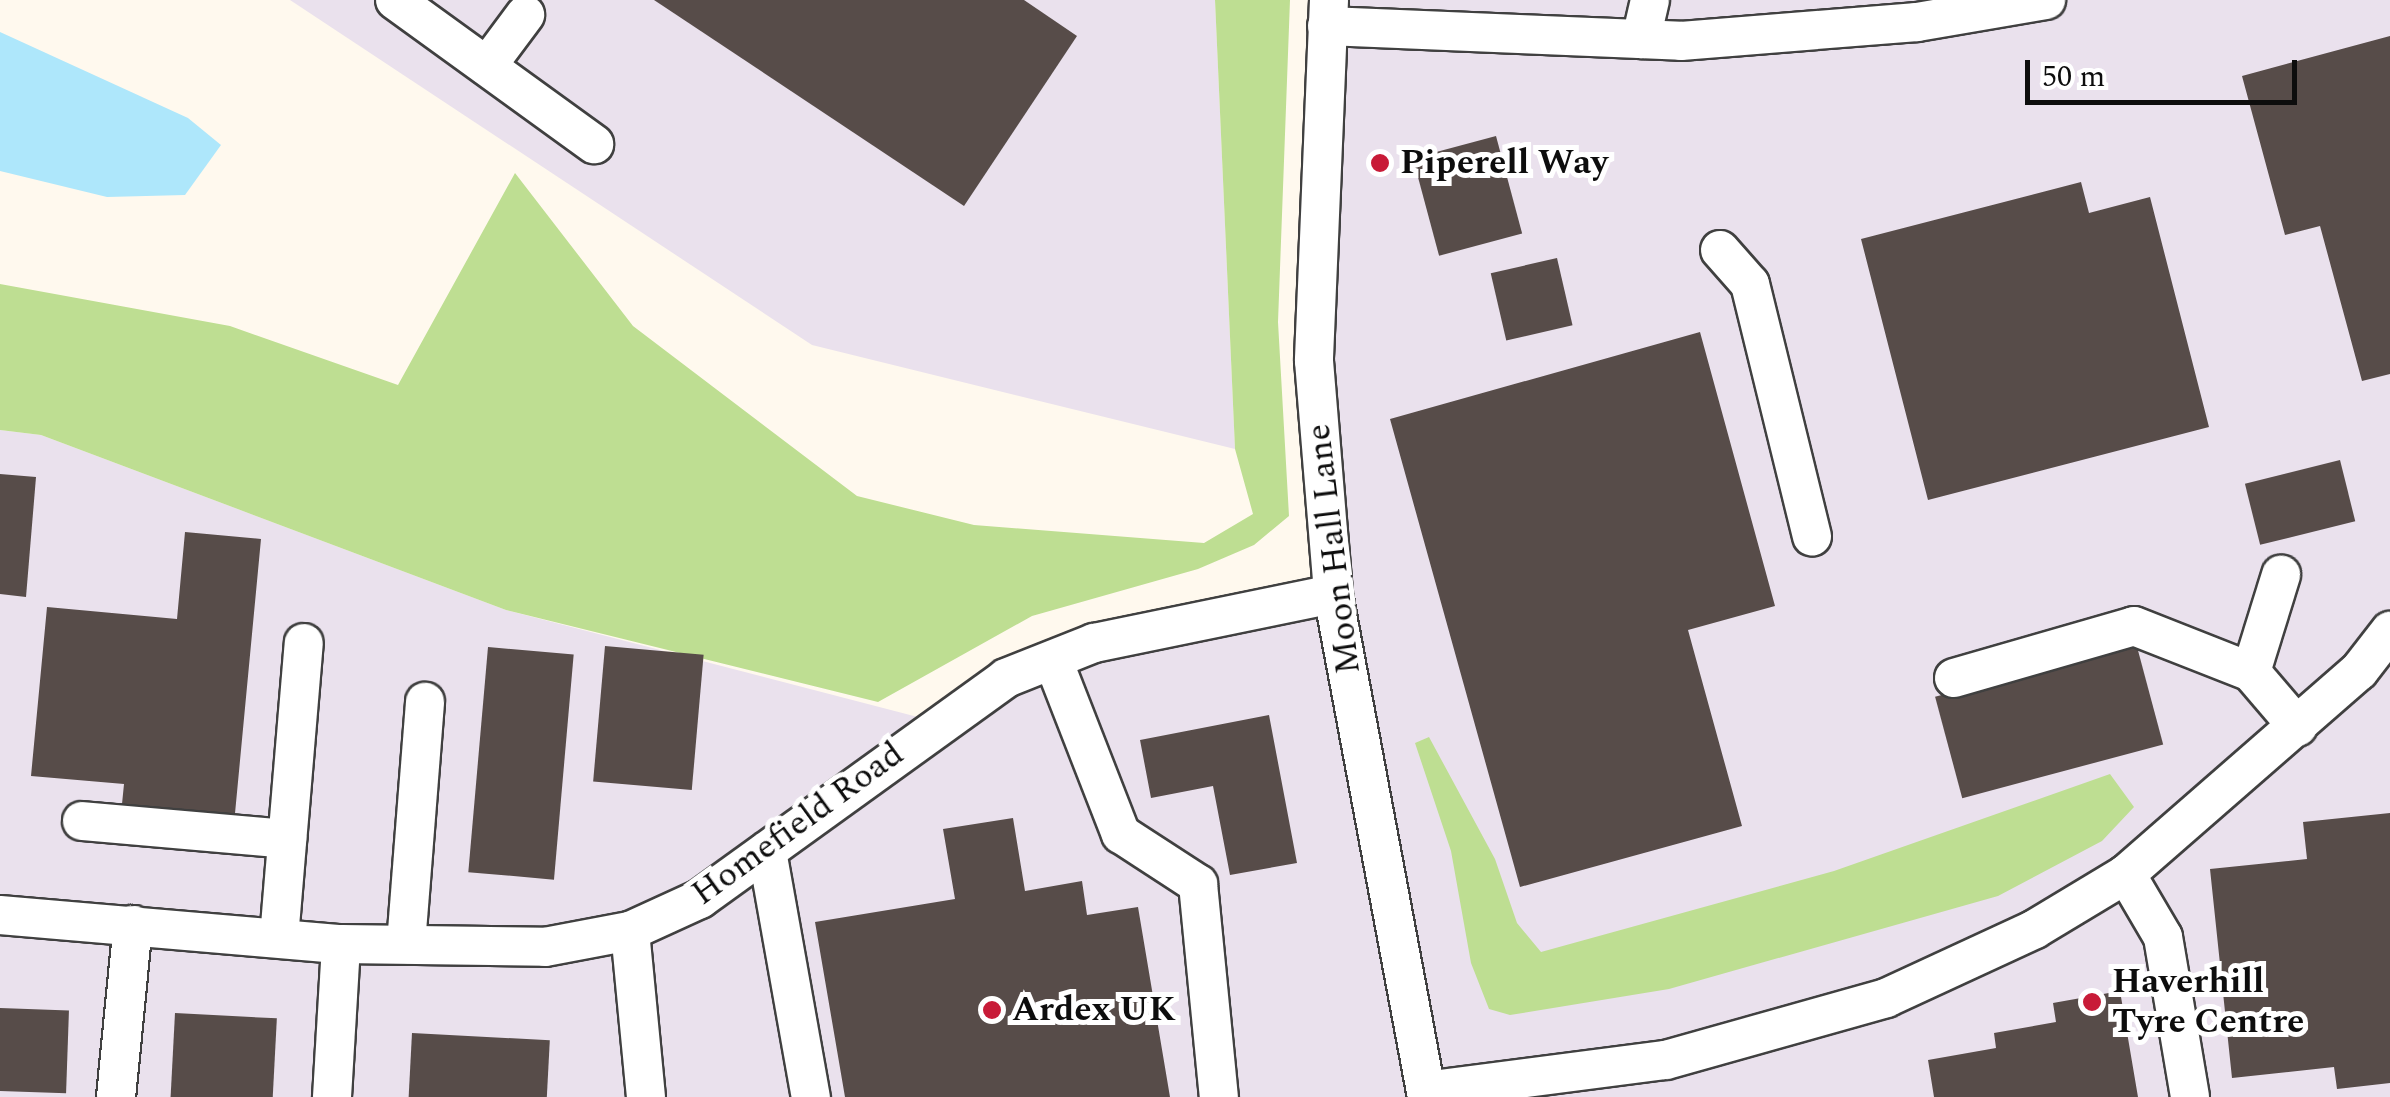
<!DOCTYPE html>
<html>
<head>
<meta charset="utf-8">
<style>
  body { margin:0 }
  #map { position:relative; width:2390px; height:1097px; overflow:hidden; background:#fff9ee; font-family:Spectral,serif }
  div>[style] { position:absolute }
  .industrial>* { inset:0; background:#eae1ed }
  .forest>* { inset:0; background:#bede92 }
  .water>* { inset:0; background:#aee7fb }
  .building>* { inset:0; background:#574c49; transform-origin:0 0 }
  .roads { filter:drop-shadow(2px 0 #404040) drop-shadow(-2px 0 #404040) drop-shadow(0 2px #404040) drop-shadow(0 -2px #404040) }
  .minor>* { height:38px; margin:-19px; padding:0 19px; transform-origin:19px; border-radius:19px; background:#fff }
  .dots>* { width:28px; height:28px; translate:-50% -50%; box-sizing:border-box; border:5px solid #fff; border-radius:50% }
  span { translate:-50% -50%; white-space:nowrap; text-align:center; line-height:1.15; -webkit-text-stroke:10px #fff; paint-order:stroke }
  .poi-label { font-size:35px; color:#0d0d0d; font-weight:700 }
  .left { translate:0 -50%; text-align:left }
  .street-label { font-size:35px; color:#0d0d0d }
  .scale { position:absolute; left:2025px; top:60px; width:272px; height:45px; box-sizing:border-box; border:5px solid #0d0d0d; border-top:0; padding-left:12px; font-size:30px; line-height:35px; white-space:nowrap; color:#0d0d0d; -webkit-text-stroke:8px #fff; paint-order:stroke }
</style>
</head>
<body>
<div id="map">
  <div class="industrial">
    <div style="clip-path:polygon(290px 0,1215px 0,1235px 449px,812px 345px)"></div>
    <div style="clip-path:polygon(1329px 0,2390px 0,2390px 1097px,0 1097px,0 430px,41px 435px,506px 610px,937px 722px,1006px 678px,1332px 593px)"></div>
  </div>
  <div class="forest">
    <div style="clip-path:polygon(1215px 0,1290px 0,1278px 322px,1289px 516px,1254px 545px,1198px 569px,1032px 616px,878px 702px,506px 610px,41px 435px,0 430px,0 284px,230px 326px,398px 385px,515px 173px,633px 326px,857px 496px,974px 525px,1204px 543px,1253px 514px,1235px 449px)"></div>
    <div style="clip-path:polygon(1429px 737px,1495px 859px,1517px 923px,1541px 952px,1834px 871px,2110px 774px,2134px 807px,2102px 841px,1998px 896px,1669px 989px,1510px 1015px,1489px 1009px,1471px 963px,1451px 851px,1415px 743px)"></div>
  </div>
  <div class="water">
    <div style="clip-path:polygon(0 32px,188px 118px,221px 145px,185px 195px,107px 197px,0 171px)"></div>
  </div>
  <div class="building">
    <div style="clip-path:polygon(654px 0,1024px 0,1077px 36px,964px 206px)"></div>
    <div style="clip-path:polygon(2390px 36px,2390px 374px,2362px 381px,2320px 226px,2285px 235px,2242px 76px)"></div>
    <div style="left:1496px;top:136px;width:101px;height:86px;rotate:75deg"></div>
    <div style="clip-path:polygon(2081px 182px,2089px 213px,2150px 197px,2209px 427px,1928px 500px,1861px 239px)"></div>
    <div style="left:1557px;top:258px;width:69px;height:68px;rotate:77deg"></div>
    <div style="clip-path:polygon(1700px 332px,1775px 606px,1688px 630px,1742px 826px,1520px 887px,1390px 419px)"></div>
    <div style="left:2340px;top:460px;width:63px;height:98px;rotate:76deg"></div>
    <div style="clip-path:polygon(0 474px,36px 477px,26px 597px,0 594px)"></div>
    <div style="clip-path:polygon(185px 532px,261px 539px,234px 824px,121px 814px,124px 784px,31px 776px,47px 607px,177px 619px)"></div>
    <div style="left:2136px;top:643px;width:105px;height:208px;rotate:75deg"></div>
    <div style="left:605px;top:646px;width:99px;height:136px;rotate:5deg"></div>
    <div style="left:488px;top:647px;width:86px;height:226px;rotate:5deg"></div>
    <div style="clip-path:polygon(1269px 715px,1297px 863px,1230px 875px,1213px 786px,1151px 798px,1140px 740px)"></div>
    <div style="clip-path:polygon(2390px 813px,2390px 1083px,2337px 1089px,2334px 1067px,2232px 1078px,2210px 869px,2307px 859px,2303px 822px)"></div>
    <div style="clip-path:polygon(1013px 818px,1025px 891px,1082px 881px,1087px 915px,1138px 907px,1170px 1097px,845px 1097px,815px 922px,955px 899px,943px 829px)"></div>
    <div style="clip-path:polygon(2120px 991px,2138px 1097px,1934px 1097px,1928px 1060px,1996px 1048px,1994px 1033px,2056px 1022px,2053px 1003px)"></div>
    <div style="left:0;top:1008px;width:69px;height:83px;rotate:2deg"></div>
    <div style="left:175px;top:1013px;width:102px;height:84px;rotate:3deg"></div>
    <div style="left:412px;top:1033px;width:138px;height:64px;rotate:3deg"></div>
  </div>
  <div class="roads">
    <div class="minor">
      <div style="left:395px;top:0;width:246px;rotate:35.9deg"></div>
      <div style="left:1329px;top:0;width:361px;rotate:92.4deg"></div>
      <div style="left:1314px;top:361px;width:234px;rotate:85.3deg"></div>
      <div style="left:1333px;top:594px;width:512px;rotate:79.41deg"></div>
      <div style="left:1327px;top:26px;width:354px;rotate:2.4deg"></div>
      <div style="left:1681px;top:41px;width:237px;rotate:-4.6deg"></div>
      <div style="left:1917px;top:22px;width:131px;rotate:-9.7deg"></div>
      <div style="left:1641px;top:39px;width:40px;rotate:-77deg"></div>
      <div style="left:487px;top:66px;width:64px;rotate:-53.3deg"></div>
      <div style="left:1720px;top:250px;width:45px;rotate:48.6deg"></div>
      <div style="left:1750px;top:284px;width:260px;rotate:76.2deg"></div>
      <div style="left:1053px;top:660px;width:187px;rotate:68.7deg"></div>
      <div style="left:1121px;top:834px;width:92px;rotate:33deg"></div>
      <div style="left:1198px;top:884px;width:214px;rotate:84.4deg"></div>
      <div style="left:2251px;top:672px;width:102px;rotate:-72.8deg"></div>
      <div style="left:1954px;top:678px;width:187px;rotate:-16.1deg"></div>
      <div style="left:2134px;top:626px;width:126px;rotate:21.5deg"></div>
      <div style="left:2251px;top:672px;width:72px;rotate:49.5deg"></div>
      <div style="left:82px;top:821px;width:206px;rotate:5deg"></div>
      <div style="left:767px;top:851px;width:250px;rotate:79.9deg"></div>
      <div style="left:2126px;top:874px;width:73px;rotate:59.6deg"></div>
      <div style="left:2163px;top:937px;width:162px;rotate:80.4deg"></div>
      <div style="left:0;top:915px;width:342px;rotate:4.9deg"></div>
      <div style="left:341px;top:944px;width:204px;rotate:0.8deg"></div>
      <div style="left:545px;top:947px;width:86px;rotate:-10.7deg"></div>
      <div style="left:630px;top:931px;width:77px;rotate:-24.6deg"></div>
      <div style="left:700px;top:899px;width:377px;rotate:-35.8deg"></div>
      <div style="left:1006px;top:678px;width:95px;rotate:-21.7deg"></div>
      <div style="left:1094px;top:643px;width:244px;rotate:-11.6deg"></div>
      <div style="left:630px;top:931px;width:167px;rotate:84.5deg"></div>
      <div style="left:279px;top:938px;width:296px;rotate:-85.2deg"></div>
      <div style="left:406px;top:944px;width:243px;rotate:-85.5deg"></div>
      <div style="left:1426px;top:1091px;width:242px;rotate:-7.4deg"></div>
      <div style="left:1666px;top:1060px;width:229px;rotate:-15.7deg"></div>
      <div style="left:1886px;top:998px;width:164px;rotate:-24.8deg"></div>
      <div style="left:2035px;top:929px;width:106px;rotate:-31.1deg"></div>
      <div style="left:2126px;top:874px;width:309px;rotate:-41.1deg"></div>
      <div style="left:2359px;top:671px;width:51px;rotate:-52.2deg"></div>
      <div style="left:116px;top:1097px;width:173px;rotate:-84.4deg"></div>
      <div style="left:332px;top:1097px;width:153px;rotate:-86.6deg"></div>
    </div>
  </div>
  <div class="dots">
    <div style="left:1380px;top:163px;background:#c81b38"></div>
    <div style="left:2092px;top:1002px;background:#c81b38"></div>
    <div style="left:992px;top:1010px;background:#c81b38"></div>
  </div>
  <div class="poi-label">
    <span class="left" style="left:1400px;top:163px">Piperell Way</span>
    <span class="left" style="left:2112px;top:1002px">Haverhill<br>Tyre Centre</span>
    <span class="left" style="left:1012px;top:1010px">Ardex UK</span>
  </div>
  <div class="street-label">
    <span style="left:1334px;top:549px;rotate:-97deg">Moon Hall Lane</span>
    <span style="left:798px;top:824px;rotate:-36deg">Homefield Road</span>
  </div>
  <div class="scale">50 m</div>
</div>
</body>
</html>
